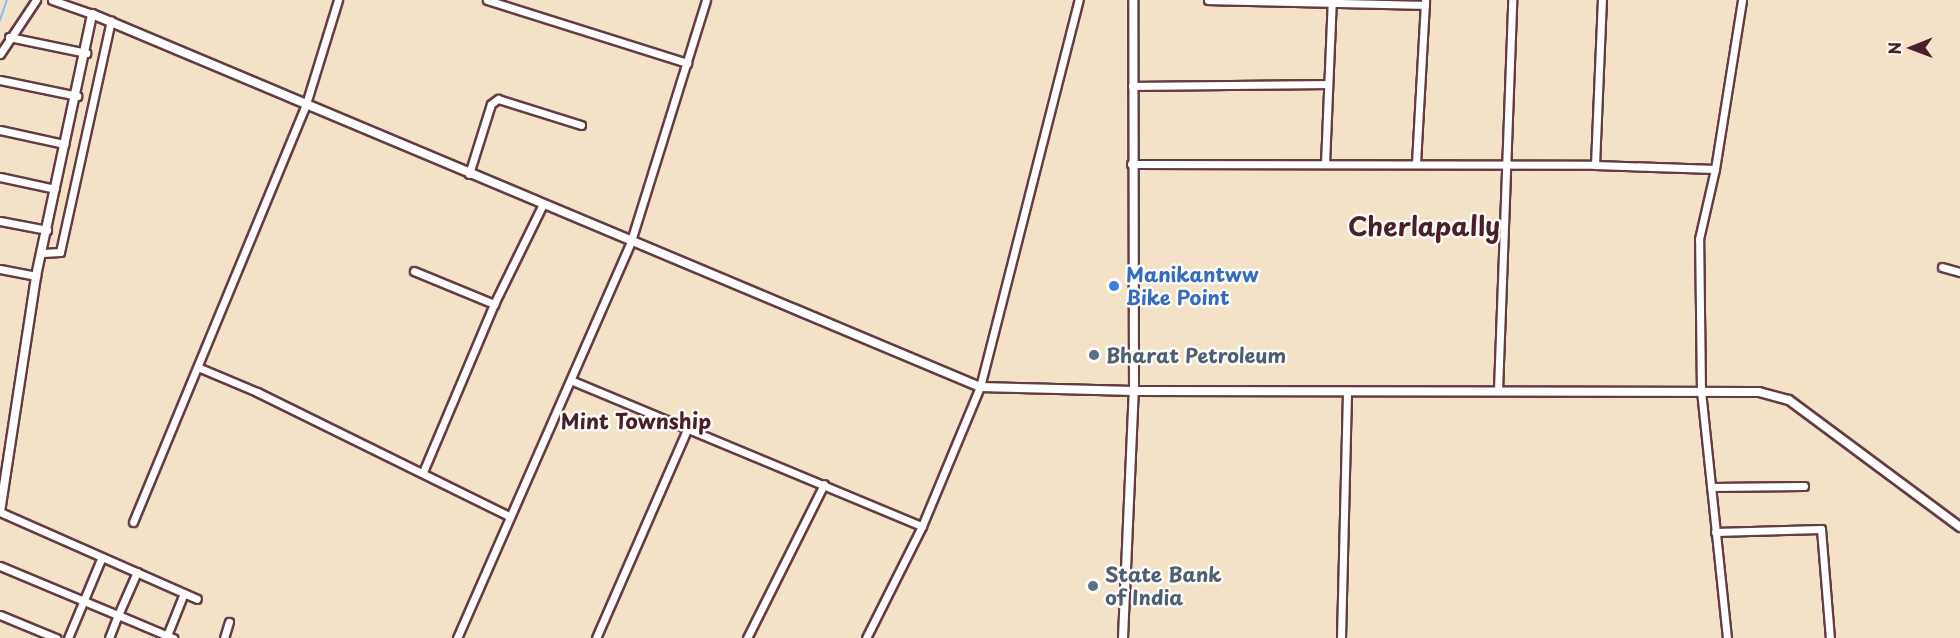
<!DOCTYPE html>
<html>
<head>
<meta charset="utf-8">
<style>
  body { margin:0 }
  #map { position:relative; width:1960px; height:638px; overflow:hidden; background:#f4e2c8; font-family:"Playpen Sans",sans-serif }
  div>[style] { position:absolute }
  .stream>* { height:2px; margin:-1px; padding:0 1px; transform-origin:1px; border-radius:1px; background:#86bbf4 }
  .roads { filter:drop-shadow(2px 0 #643c43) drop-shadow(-2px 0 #643c43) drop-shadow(0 2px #643c43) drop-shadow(0 -2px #643c43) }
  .minor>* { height:7px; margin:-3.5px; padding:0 3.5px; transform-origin:3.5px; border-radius:3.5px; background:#fff }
  .tertiary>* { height:8px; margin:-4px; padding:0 4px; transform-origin:4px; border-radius:4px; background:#fff }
  .dots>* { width:16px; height:16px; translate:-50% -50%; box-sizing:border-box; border:3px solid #fdfcf7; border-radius:50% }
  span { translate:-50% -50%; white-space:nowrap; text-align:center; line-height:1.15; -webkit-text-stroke:5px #fdfcf7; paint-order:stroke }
  .shop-label { font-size:20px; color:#366cbe; font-weight:700 }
  .left { translate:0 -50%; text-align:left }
  .service-label { font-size:20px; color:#4e5e75; font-weight:700 }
  .neighbourhood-label { font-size:21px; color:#4a1f2b; font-weight:700 }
  .district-label { font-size:26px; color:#4a1f2b; font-weight:700 }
  .north { position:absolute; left:1882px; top:18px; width:60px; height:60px; -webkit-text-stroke:4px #fdfcf7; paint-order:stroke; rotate:269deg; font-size:16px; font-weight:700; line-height:24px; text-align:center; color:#4a1f2b }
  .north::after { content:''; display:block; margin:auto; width:21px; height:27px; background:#4a1f2b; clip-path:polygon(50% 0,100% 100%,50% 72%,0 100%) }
</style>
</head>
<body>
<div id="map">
  <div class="stream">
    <div style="left:0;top:20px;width:21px;rotate:-71deg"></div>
  </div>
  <div class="roads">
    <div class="minor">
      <div style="left:52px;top:0;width:42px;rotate:19.3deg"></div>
      <div style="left:487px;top:0;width:210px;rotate:17.5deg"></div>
      <div style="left:1208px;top:0;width:217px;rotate:1.3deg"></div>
      <div style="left:9px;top:37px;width:79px;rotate:11.7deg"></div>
      <div style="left:0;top:54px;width:65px;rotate:-56.3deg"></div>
      <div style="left:0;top:80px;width:79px;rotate:11.7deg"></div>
      <div style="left:1132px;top:86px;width:196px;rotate:-0.6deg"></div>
      <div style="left:0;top:130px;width:66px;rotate:12.3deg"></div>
      <div style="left:1416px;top:163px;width:163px;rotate:-86.8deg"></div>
      <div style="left:1131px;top:164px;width:464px;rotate:0.1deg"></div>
      <div style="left:1595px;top:165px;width:120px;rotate:1.9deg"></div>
      <div style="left:1325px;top:164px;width:164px;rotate:-87.6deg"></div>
      <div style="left:1595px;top:165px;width:165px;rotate:-87.6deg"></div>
      <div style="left:469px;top:174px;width:73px;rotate:-72.6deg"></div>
      <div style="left:491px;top:104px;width:9px;rotate:-36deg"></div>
      <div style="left:498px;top:99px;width:87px;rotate:17.4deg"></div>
      <div style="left:0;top:177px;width:56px;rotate:12.3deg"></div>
      <div style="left:0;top:221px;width:48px;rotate:10.8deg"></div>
      <div style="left:43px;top:253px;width:17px;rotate:-3deg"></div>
      <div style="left:60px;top:252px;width:237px;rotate:-77.6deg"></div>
      <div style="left:1942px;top:267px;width:19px;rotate:16deg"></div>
      <div style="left:0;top:269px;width:37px;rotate:11deg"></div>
      <div style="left:414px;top:271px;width:87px;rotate:22.4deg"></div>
      <div style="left:200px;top:368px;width:62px;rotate:22.8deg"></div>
      <div style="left:257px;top:392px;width:281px;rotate:26.2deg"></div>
      <div style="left:573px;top:381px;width:378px;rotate:22.6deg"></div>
      <div style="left:1498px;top:390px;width:390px;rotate:-87.9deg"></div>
      <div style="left:423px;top:472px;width:182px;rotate:-67.1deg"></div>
      <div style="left:494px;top:304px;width:109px;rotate:-63.9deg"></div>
      <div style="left:1711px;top:487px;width:93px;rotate:-0.6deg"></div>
      <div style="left:0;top:512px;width:215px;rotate:23.8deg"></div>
      <div style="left:133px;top:522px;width:452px;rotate:-67.5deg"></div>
      <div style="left:306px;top:104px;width:109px;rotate:-72.9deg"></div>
      <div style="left:1715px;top:532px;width:106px;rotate:-1.6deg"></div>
      <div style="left:1821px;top:529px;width:109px;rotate:85.3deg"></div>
      <div style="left:0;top:566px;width:128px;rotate:22.6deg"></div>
      <div style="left:118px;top:615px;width:47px;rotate:-66.2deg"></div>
      <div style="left:0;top:615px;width:61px;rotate:22.3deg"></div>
      <div style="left:68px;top:638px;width:86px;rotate:-67.3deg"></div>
      <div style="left:109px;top:638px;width:25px;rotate:-69deg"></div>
      <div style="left:118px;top:615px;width:60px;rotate:22.7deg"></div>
      <div style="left:166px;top:638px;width:48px;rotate:-68.2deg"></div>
      <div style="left:224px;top:638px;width:17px;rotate:-73deg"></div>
      <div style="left:457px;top:638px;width:433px;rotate:-66.3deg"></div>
      <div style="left:631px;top:241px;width:252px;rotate:-72.7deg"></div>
      <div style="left:596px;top:638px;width:230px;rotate:-66.4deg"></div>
      <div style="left:747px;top:638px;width:172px;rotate:-63.4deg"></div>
      <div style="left:866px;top:638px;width:125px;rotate:-63.4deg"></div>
      <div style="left:922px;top:526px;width:151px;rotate:-67.4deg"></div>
      <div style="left:980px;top:387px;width:399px;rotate:-75.7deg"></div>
      <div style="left:1341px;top:638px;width:247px;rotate:-88.6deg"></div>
      <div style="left:1727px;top:638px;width:247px;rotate:-96deg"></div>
      <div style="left:1701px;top:392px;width:153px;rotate:-90.7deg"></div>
      <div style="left:1699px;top:239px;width:72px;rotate:-77.1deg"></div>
      <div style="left:1715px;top:169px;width:171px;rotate:-80.9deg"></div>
    </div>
    <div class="tertiary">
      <div style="left:0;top:512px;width:239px;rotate:-81.3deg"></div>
      <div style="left:36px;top:276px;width:268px;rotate:-77.9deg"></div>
      <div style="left:92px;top:14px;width:963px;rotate:22.78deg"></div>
      <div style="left:980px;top:387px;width:154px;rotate:1.5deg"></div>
      <div style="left:1134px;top:391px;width:625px;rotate:0.09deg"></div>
      <div style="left:1759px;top:392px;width:31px;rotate:15deg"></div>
      <div style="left:1789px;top:400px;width:213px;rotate:36.6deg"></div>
      <div style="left:1123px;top:638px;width:247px;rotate:-87.5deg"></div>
      <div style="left:1134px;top:391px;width:391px;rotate:-90.1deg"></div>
    </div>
  </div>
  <div class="dots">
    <div style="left:1114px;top:286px;background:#3f7fe0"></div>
    <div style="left:1094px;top:355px;background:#5c6f8a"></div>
    <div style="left:1093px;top:586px;background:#5c6f8a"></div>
  </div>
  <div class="shop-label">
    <span class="left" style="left:1126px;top:286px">Manikantww<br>Bike Point</span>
  </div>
  <div class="service-label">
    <span class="left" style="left:1106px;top:355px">Bharat Petroleum</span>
    <span class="left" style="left:1105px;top:586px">State Bank<br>of India</span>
  </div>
  <div class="neighbourhood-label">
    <span style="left:636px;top:420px">Mint Township</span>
  </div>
  <div class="district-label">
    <span style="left:1424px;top:226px">Cherlapally</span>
  </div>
  <div class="north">N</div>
</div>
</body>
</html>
